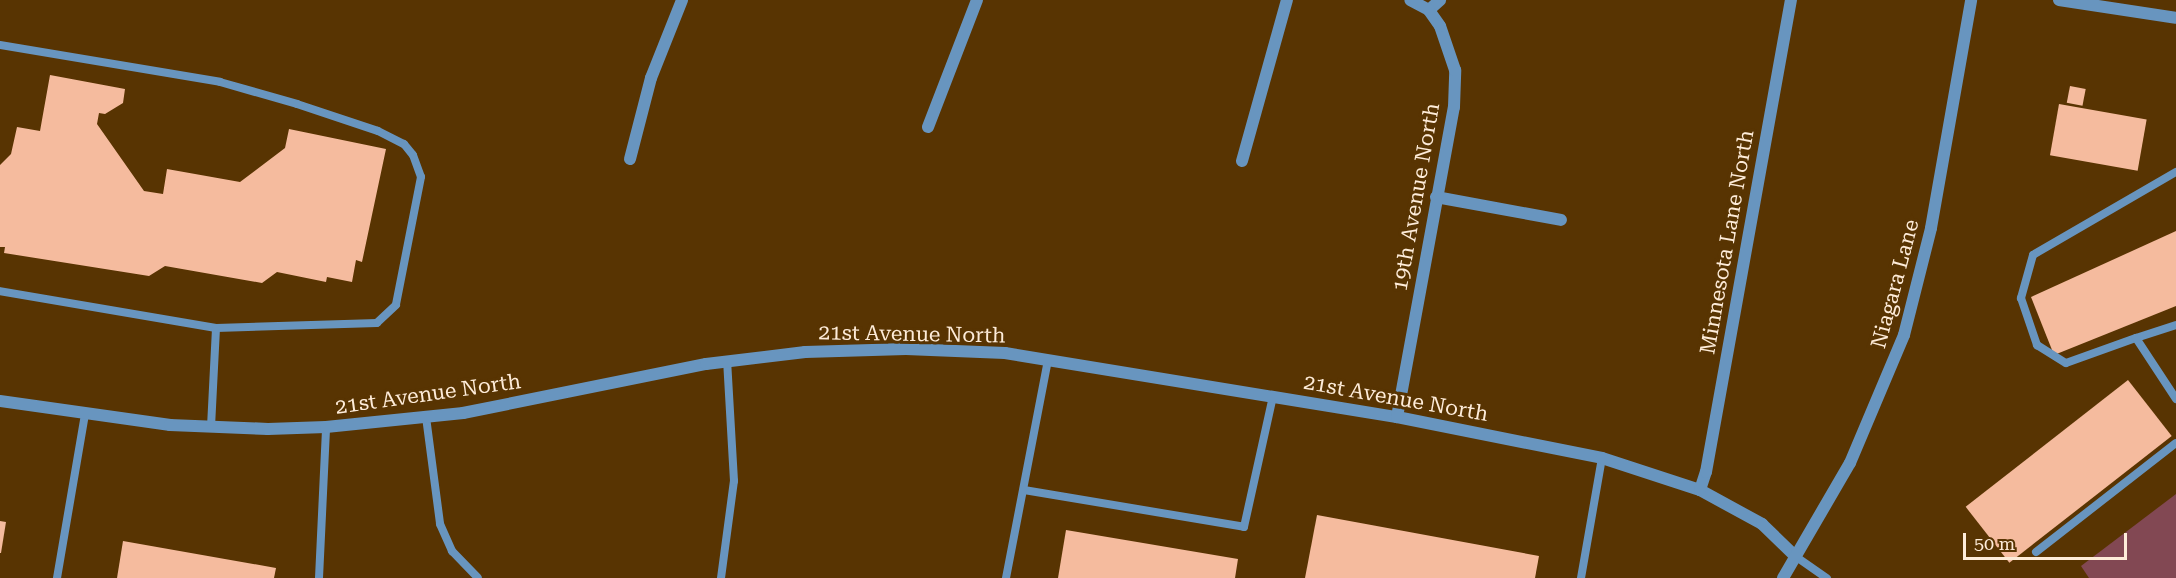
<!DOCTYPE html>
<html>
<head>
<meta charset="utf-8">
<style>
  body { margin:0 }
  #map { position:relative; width:2176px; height:578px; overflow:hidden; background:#583402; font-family:"Roboto Serif",serif }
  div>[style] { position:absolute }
  .green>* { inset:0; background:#824853 }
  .building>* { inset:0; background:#f5bb9e; transform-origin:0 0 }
  .service>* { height:8px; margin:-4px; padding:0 4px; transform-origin:4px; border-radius:4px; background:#6895bf }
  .minor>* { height:12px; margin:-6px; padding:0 6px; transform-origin:6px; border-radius:6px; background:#6895bf }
  .tertiary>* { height:12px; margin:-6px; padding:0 6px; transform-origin:6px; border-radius:6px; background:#6895bf }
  span { translate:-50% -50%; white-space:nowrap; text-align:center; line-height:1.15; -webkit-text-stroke:6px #583402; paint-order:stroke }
  .street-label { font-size:21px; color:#feecd9 }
  .scale { position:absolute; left:1963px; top:533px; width:164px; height:27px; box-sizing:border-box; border:3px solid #feecd9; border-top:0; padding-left:8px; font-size:18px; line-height:21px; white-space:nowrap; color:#feecd9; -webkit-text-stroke:4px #583402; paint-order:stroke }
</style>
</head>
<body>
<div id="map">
  <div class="green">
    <div style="clip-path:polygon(2176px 494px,2176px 578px,2089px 578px,2081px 566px)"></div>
  </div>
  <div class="building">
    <div style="clip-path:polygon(50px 75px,125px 89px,123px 103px,105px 114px,99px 113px,97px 124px,144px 191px,163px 194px,167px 169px,240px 182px,285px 148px,289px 129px,386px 149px,362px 262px,356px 260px,352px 282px,327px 277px,326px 282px,277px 272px,262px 283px,165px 266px,149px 276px,4px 253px,5px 247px,0 247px,0 165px,11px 154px,17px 127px,40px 131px)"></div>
    <div style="left:2070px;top:86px;width:16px;height:17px;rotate:11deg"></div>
    <div style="left:2059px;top:104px;width:89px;height:52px;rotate:10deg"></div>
    <div style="clip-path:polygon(2176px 231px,2176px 306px,2054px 355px,2031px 297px)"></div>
    <div style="left:2128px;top:380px;width:71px;height:206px;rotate:52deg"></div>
    <div style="clip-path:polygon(1317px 515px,1539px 556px,1535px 578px,1305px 578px)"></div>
    <div style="clip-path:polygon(0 521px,6px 522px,1px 553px,0 553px)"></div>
    <div style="clip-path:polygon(1066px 530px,1238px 559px,1235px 578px,1058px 578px)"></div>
    <div style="clip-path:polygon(123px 541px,276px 568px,274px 578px,117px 578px)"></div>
  </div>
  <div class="service">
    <div style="left:0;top:45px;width:223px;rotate:9.5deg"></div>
    <div style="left:220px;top:82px;width:80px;rotate:15.9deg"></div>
    <div style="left:297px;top:104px;width:85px;rotate:18.4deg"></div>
    <div style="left:378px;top:131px;width:29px;rotate:27deg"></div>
    <div style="left:404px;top:144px;width:14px;rotate:51deg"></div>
    <div style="left:413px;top:155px;width:23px;rotate:70deg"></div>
    <div style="left:421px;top:177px;width:130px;rotate:101.1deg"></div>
    <div style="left:396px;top:305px;width:26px;rotate:137deg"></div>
    <div style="left:377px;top:323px;width:161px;rotate:178.2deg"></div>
    <div style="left:216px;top:328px;width:219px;rotate:-170.3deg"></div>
    <div style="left:2176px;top:172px;width:165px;rotate:149.9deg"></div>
    <div style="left:2033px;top:255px;width:45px;rotate:105.6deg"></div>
    <div style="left:2021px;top:298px;width:50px;rotate:71.2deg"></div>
    <div style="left:2037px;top:345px;width:34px;rotate:32deg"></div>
    <div style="left:2066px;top:363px;width:74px;rotate:-19.7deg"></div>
    <div style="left:2136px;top:338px;width:73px;rotate:56.7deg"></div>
    <div style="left:2136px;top:338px;width:42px;rotate:-18deg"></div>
    <div style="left:426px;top:417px;width:108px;rotate:82.5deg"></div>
    <div style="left:440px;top:524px;width:30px;rotate:66deg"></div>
    <div style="left:452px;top:551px;width:37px;rotate:46deg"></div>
    <div style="left:211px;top:427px;width:99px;rotate:-87.1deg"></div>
    <div style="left:1024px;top:490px;width:223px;rotate:9.5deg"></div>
    <div style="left:1244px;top:527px;width:134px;rotate:-77.5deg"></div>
    <div style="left:2036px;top:552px;width:177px;rotate:-37.9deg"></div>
    <div style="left:1795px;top:556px;width:39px;rotate:35deg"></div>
    <div style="left:57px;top:578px;width:165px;rotate:-80.3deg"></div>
    <div style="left:319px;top:578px;width:151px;rotate:-87.3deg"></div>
    <div style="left:721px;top:578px;width:98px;rotate:-82.4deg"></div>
    <div style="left:734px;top:481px;width:120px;rotate:-93.3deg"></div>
    <div style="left:1006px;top:578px;width:223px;rotate:-79.1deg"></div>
    <div style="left:1581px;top:578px;width:122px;rotate:-80.1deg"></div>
  </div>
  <div class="minor">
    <div style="left:1429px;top:10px;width:15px;rotate:-42deg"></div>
    <div style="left:928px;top:127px;width:136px;rotate:-68.9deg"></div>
    <div style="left:630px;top:159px;width:84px;rotate:-75.5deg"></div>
    <div style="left:651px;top:78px;width:84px;rotate:-68.3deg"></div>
    <div style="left:1242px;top:161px;width:167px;rotate:-74.4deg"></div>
    <div style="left:1436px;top:197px;width:127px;rotate:10.4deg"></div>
    <div style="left:0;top:401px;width:172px;rotate:8deg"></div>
    <div style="left:170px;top:425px;width:98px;rotate:2.3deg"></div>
    <div style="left:268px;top:429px;width:58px;rotate:-2deg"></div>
    <div style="left:326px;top:427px;width:138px;rotate:-5.8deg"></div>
    <div style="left:463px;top:413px;width:248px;rotate:-11.4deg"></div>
    <div style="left:706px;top:364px;width:100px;rotate:-6.9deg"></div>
    <div style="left:805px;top:352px;width:101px;rotate:-1.7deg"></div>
    <div style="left:906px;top:349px;width:99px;rotate:2.3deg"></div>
    <div style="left:1005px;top:353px;width:397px;rotate:9.3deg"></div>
    <div style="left:1397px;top:417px;width:209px;rotate:11.3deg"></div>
    <div style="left:1602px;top:458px;width:103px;rotate:18.1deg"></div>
    <div style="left:1700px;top:490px;width:71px;rotate:28.7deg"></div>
    <div style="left:1762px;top:524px;width:46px;rotate:44.1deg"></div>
    <div style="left:1397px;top:417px;width:315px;rotate:-79.6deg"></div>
    <div style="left:1454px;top:107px;width:37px;rotate:-88deg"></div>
    <div style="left:1455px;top:70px;width:46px;rotate:-108.8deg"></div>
    <div style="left:1440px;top:26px;width:19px;rotate:-125deg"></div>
    <div style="left:1429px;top:10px;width:21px;rotate:-152deg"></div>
    <div style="left:1700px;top:490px;width:19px;rotate:-72deg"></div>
    <div style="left:1706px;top:472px;width:480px;rotate:-79.8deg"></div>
  </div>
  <div class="tertiary">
    <div style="left:2059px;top:0;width:118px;rotate:8.7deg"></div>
    <div style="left:1783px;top:578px;width:133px;rotate:-59.8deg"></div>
    <div style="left:1850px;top:463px;width:139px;rotate:-67.1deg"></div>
    <div style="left:1904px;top:335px;width:110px;rotate:-75.8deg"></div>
    <div style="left:1931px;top:228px;width:231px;rotate:-80deg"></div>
  </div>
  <div class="street-label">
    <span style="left:1416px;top:197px;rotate:-80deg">19th Avenue North</span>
    <span style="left:1727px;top:242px;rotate:-80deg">Minnesota Lane North</span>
    <span style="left:1895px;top:284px;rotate:-75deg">Niagara Lane</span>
    <span style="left:912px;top:334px;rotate:1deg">21st Avenue North</span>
    <span style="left:428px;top:394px;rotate:-8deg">21st Avenue North</span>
    <span style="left:1396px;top:398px;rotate:10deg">21st Avenue North</span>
  </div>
  <div class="scale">50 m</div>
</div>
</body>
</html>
